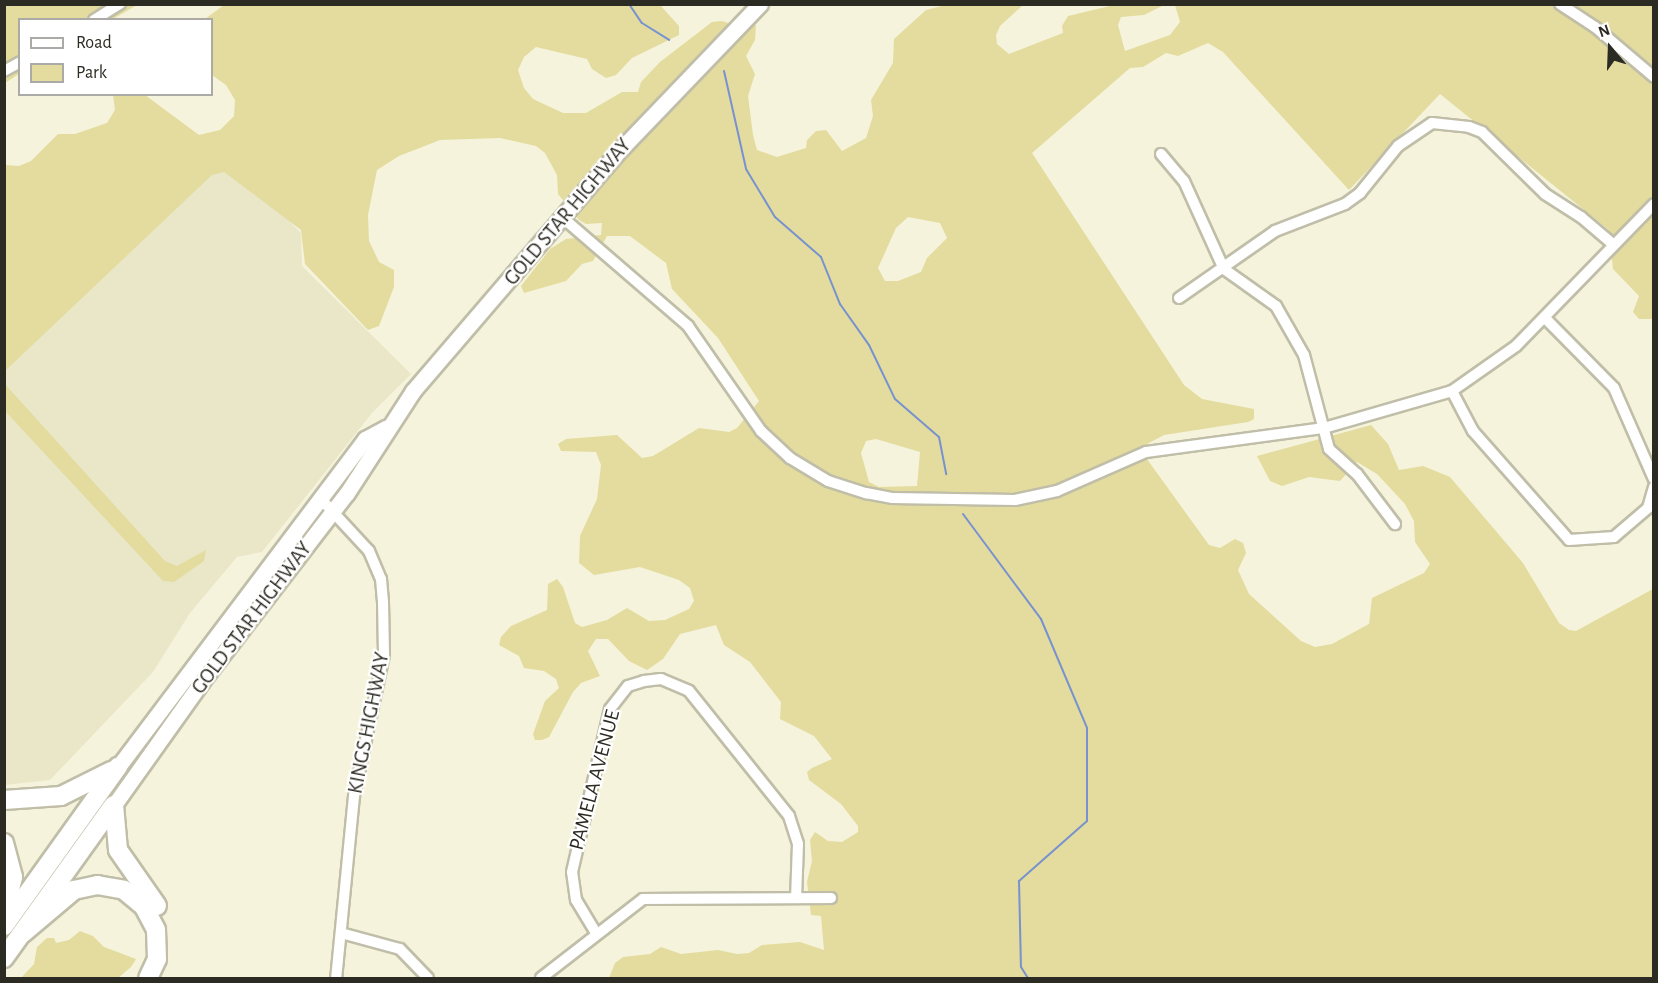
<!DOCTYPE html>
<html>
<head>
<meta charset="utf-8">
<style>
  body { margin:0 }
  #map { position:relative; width:1658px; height:983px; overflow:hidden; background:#f5f3db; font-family:"Alegreya Sans",sans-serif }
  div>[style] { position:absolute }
  .built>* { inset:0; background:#eae7c9 }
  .green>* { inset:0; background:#e3dc9e }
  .stream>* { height:2px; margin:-1px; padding:0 1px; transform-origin:1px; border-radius:1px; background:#7892cf }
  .roads { filter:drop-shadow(2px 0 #c0bea8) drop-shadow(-2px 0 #c0bea8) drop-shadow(0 2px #c0bea8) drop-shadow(0 -2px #c0bea8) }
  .street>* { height:10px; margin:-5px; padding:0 5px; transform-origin:5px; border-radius:5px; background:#fff }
  .secondary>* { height:15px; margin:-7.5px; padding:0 7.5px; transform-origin:7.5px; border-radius:7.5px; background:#fff }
  .highway>* { height:18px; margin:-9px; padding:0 9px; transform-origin:9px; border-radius:9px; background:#fff }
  span { translate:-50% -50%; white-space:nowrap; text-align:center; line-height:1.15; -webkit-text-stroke:4.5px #fff; paint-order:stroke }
  .street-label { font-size:21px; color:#2c2b23 }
  .frame { position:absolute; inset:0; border:6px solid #2c2b23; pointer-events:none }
  .legend { position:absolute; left:18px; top:18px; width:195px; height:78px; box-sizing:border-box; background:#fff; border:2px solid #abaaa7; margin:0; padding:8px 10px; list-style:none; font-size:18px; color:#2c2b23 }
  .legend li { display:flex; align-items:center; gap:12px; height:30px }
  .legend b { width:30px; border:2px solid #abaaa7 }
  .north { position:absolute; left:1580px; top:18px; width:60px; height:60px; -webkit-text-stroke:4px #fff; paint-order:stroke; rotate:341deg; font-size:16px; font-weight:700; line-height:24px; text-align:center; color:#2c2b23 }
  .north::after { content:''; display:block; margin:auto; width:21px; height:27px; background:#2c2b23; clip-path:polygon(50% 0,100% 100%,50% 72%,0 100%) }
</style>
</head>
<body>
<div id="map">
  <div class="built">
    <div style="clip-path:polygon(225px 155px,301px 233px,302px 266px,411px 374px,372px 413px,262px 552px,237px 557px,190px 613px,153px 672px,50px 780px,5px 785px,4px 352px)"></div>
  </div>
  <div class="green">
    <div style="clip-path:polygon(5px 5px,137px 5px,113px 19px,20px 20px,19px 74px,5px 83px)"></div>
    <div style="clip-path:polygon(evenodd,224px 5px,660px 5px,679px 26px,679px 35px,632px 58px,616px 75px,606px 78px,592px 69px,587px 59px,536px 47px,524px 57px,518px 70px,524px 88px,533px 99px,563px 113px,586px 113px,622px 92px,638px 92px,641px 82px,660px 62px,712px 22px,722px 21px,746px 29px,756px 25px,755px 40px,746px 56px,755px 74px,748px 96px,753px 135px,757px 150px,777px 157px,806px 148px,807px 140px,816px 131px,826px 130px,842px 151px,866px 138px,873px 116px,871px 100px,893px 63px,894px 39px,926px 10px,946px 5px,1023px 5px,1000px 26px,996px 35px,997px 44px,1009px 54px,1063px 33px,1062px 26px,1068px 16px,1114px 5px,1164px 5px,1144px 15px,1121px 17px,1118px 25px,1125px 51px,1170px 35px,1180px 22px,1175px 5px,1653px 5px,1653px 319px,1639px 319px,1633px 312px,1639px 296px,1613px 269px,1609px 230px,1440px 94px,1349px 190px,1223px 52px,1208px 43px,1178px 56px,1166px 53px,1143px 67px,1130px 68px,1032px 153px,1184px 385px,1202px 399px,1254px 409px,1254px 419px,1248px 422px,1164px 435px,1147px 444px,1144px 455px,1209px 545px,1220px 548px,1235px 539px,1243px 543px,1246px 553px,1238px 570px,1249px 594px,1301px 641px,1315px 647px,1332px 644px,1369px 624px,1372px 598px,1424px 573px,1430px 564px,1415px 542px,1414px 521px,1405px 504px,1377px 474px,1357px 462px,1340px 481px,1309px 477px,1282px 486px,1270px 481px,1257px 456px,1371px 425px,1388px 444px,1399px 470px,1423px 466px,1450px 477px,1523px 563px,1559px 623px,1569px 630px,1576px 631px,1653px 589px,1653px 978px,609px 978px,615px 963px,623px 957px,650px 954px,661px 947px,681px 954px,718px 950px,737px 954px,749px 953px,762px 945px,800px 942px,824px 950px,821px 916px,811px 915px,807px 882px,812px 861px,810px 840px,815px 832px,828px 841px,842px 842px,858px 832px,858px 826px,841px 804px,809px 780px,807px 772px,812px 768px,832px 759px,814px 736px,780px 719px,781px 702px,750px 662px,724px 645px,716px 625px,680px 634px,663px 659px,647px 670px,629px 661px,608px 639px,596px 639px,588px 651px,600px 676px,581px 683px,573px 692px,549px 737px,542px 740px,535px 740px,533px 734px,545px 701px,559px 688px,556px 679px,544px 671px,524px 668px,519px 656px,499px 645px,501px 637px,511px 626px,547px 610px,548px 584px,557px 579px,563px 587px,575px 623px,582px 627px,607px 620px,627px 608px,649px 621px,665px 620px,689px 609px,694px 601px,690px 588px,679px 580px,640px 567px,594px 575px,579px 563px,580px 536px,597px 499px,601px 465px,596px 452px,561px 451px,558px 444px,566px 439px,617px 435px,642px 458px,653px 456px,699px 428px,729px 432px,737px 428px,759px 401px,718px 338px,672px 289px,666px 263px,630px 236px,607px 236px,593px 261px,582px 264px,566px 281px,524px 293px,521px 286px,550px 249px,566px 239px,601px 235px,602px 223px,586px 224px,579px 220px,558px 194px,557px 175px,545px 153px,536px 146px,500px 138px,440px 140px,399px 156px,377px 170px,368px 215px,369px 241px,379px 262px,394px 270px,394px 287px,379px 326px,368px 330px,305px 264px,301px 230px,224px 172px,212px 175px,5px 371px,5px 165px,19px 166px,31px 161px,58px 134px,75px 134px,107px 123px,115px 110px,113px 95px,145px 95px,199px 135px,220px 130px,234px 116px,235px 100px,226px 85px,212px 75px,212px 20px,205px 19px,224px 5px,908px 217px,940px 223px,947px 238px,927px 258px,921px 272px,898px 281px,885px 281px,878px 268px,896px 228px,908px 217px,224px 5px,876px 439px,920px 452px,917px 486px,879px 487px,869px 482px,861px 453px,866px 441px,876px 439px)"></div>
    <div style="clip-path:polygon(4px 383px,165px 561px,177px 566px,206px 550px,204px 561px,174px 582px,163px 581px,5px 411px)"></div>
    <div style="clip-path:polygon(80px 931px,93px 936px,104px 947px,136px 959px,131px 967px,118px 978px,21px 978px,34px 964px,37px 947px,47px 938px,54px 938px,56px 943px,69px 940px)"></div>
  </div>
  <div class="stream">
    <div style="left:629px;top:4px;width:23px;rotate:56deg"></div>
    <div style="left:642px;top:23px;width:32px;rotate:32deg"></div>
    <div style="left:724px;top:71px;width:100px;rotate:77.3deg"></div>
    <div style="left:746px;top:169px;width:56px;rotate:58.9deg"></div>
    <div style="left:775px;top:217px;width:61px;rotate:41deg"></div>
    <div style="left:821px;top:257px;width:51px;rotate:68deg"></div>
    <div style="left:840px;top:304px;width:50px;rotate:54.7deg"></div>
    <div style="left:869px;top:345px;width:60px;rotate:64.3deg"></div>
    <div style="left:895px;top:399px;width:58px;rotate:40.8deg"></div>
    <div style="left:939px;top:437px;width:38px;rotate:79deg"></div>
    <div style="left:963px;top:514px;width:131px;rotate:53.4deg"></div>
    <div style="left:1041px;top:619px;width:118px;rotate:67.1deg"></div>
    <div style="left:1087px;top:728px;width:93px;rotate:90deg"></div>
    <div style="left:1087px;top:821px;width:91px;rotate:138.6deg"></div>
    <div style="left:1019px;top:881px;width:86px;rotate:88.7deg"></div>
    <div style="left:1021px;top:967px;width:13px;rotate:58deg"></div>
  </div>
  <div class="roads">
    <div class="street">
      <div style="left:1560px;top:4px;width:42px;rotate:33.3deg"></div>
      <div style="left:1595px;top:27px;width:77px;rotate:40.3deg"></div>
      <div style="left:94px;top:20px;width:31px;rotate:-32deg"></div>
      <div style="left:4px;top:71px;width:18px;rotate:-29deg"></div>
      <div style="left:1161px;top:154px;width:35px;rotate:50deg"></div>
      <div style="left:1184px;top:181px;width:97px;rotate:65.6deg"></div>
      <div style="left:1224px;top:269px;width:64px;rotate:35.4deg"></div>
      <div style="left:1276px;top:306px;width:56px;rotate:60.3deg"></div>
      <div style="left:1304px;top:355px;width:97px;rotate:75.1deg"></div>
      <div style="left:1329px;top:449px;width:38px;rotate:42deg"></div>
      <div style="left:1357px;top:474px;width:63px;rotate:52.8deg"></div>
      <div style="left:563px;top:218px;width:165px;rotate:40.8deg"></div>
      <div style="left:688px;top:326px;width:128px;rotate:55.2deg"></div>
      <div style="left:761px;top:431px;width:40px;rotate:43deg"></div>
      <div style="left:790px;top:458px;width:44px;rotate:31.2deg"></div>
      <div style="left:828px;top:481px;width:40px;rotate:18deg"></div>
      <div style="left:866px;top:493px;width:26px;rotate:11deg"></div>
      <div style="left:892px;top:498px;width:123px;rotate:0.9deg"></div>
      <div style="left:1015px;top:500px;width:43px;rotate:-12.1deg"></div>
      <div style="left:1057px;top:491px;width:97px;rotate:-23.7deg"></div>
      <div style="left:1146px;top:452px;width:180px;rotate:-7.7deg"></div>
      <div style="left:1324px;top:428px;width:133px;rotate:-16.1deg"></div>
      <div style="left:1452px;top:391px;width:78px;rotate:-35.1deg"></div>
      <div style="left:1516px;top:346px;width:198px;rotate:-45.8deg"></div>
      <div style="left:1179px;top:298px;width:117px;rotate:-34.9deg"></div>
      <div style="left:1275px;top:231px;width:75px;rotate:-21.1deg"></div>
      <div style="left:1345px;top:204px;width:19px;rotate:-36deg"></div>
      <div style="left:1360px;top:193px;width:60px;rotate:-51deg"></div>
      <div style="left:1398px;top:146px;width:41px;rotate:-34.1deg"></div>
      <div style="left:1432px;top:123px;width:37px;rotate:6deg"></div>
      <div style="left:1469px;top:127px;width:14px;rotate:21deg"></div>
      <div style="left:1482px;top:132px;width:88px;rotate:44.5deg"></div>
      <div style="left:1545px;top:194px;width:43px;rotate:32.6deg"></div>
      <div style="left:1581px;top:217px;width:43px;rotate:40.3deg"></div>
      <div style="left:1545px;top:318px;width:98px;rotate:45.4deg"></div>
      <div style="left:1614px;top:388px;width:99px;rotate:66.3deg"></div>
      <div style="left:1452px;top:391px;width:45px;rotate:62.3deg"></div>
      <div style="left:1473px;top:431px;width:145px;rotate:48.6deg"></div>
      <div style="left:1569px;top:540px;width:45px;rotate:-3.8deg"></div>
      <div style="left:1614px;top:537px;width:45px;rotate:-40.5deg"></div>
      <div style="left:1648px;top:508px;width:22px;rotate:-74deg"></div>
      <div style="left:320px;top:498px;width:72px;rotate:47.2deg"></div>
      <div style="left:369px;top:551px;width:30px;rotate:67deg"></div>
      <div style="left:381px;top:579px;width:23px;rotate:85deg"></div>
      <div style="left:383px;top:602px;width:53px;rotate:88.9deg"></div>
      <div style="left:384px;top:655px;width:144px;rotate:102deg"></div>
      <div style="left:354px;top:796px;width:183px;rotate:95.6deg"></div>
      <div style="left:341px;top:933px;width:61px;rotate:15.2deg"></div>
      <div style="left:400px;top:949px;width:40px;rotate:46deg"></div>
      <div style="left:596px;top:933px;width:39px;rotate:-121deg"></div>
      <div style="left:576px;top:900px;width:28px;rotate:-98deg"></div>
      <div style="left:572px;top:872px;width:167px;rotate:-76.9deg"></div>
      <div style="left:610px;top:709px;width:29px;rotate:-52deg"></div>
      <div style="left:628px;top:686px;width:17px;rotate:-17deg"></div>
      <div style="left:644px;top:681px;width:17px;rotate:-7deg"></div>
      <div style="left:661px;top:679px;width:30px;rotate:23deg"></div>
      <div style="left:689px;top:691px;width:160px;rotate:51.3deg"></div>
      <div style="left:789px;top:816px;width:29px;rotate:72deg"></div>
      <div style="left:798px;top:844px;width:54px;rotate:92.1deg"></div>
      <div style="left:541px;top:978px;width:129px;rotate:-37.8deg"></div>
      <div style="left:643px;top:899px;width:188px;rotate:-0.3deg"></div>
    </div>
    <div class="secondary">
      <div style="left:118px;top:767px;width:411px;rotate:-53deg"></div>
      <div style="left:365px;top:439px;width:24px;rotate:-28deg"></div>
      <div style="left:114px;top:805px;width:152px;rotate:-54.6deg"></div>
      <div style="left:202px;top:681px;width:237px;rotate:-52.4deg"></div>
      <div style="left:347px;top:493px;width:121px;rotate:-57.1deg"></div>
      <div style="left:413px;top:391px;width:312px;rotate:-49.4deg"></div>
      <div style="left:616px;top:154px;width:208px;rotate:-46.2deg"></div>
    </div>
    <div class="highway">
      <div style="left:4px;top:800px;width:57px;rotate:-4deg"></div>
      <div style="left:61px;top:796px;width:56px;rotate:-26.6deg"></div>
      <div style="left:114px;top:805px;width:45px;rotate:84.9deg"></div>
      <div style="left:118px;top:850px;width:68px;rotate:55.1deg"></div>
      <div style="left:4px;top:843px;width:35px;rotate:75deg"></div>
      <div style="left:13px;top:877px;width:37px;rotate:104deg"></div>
      <div style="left:4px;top:926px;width:196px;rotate:-54.4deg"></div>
      <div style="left:23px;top:933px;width:67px;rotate:-40.1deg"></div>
      <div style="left:74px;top:890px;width:24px;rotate:-12deg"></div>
      <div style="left:97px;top:885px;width:27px;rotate:10deg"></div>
      <div style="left:124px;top:890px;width:26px;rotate:40deg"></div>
      <div style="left:144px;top:907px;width:26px;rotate:62deg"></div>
      <div style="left:156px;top:930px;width:29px;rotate:88deg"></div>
      <div style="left:157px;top:959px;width:21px;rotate:115deg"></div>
      <div style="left:4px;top:958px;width:187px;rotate:-54.4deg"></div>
    </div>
  </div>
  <div class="street-label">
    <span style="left:568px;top:212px;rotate:-50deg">GOLD STAR HIGHWAY</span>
    <span style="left:252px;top:618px;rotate:-53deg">GOLD STAR HIGHWAY</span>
    <span style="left:369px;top:723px;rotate:-79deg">KINGS HIGHWAY</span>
    <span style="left:595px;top:780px;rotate:-75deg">PAMELA AVENUE</span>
  </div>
  <div class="frame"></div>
  <ul class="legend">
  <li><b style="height:8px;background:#fff"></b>Road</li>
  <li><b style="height:16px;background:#e3dc9e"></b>Park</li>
  </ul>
  <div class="north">N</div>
</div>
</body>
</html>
